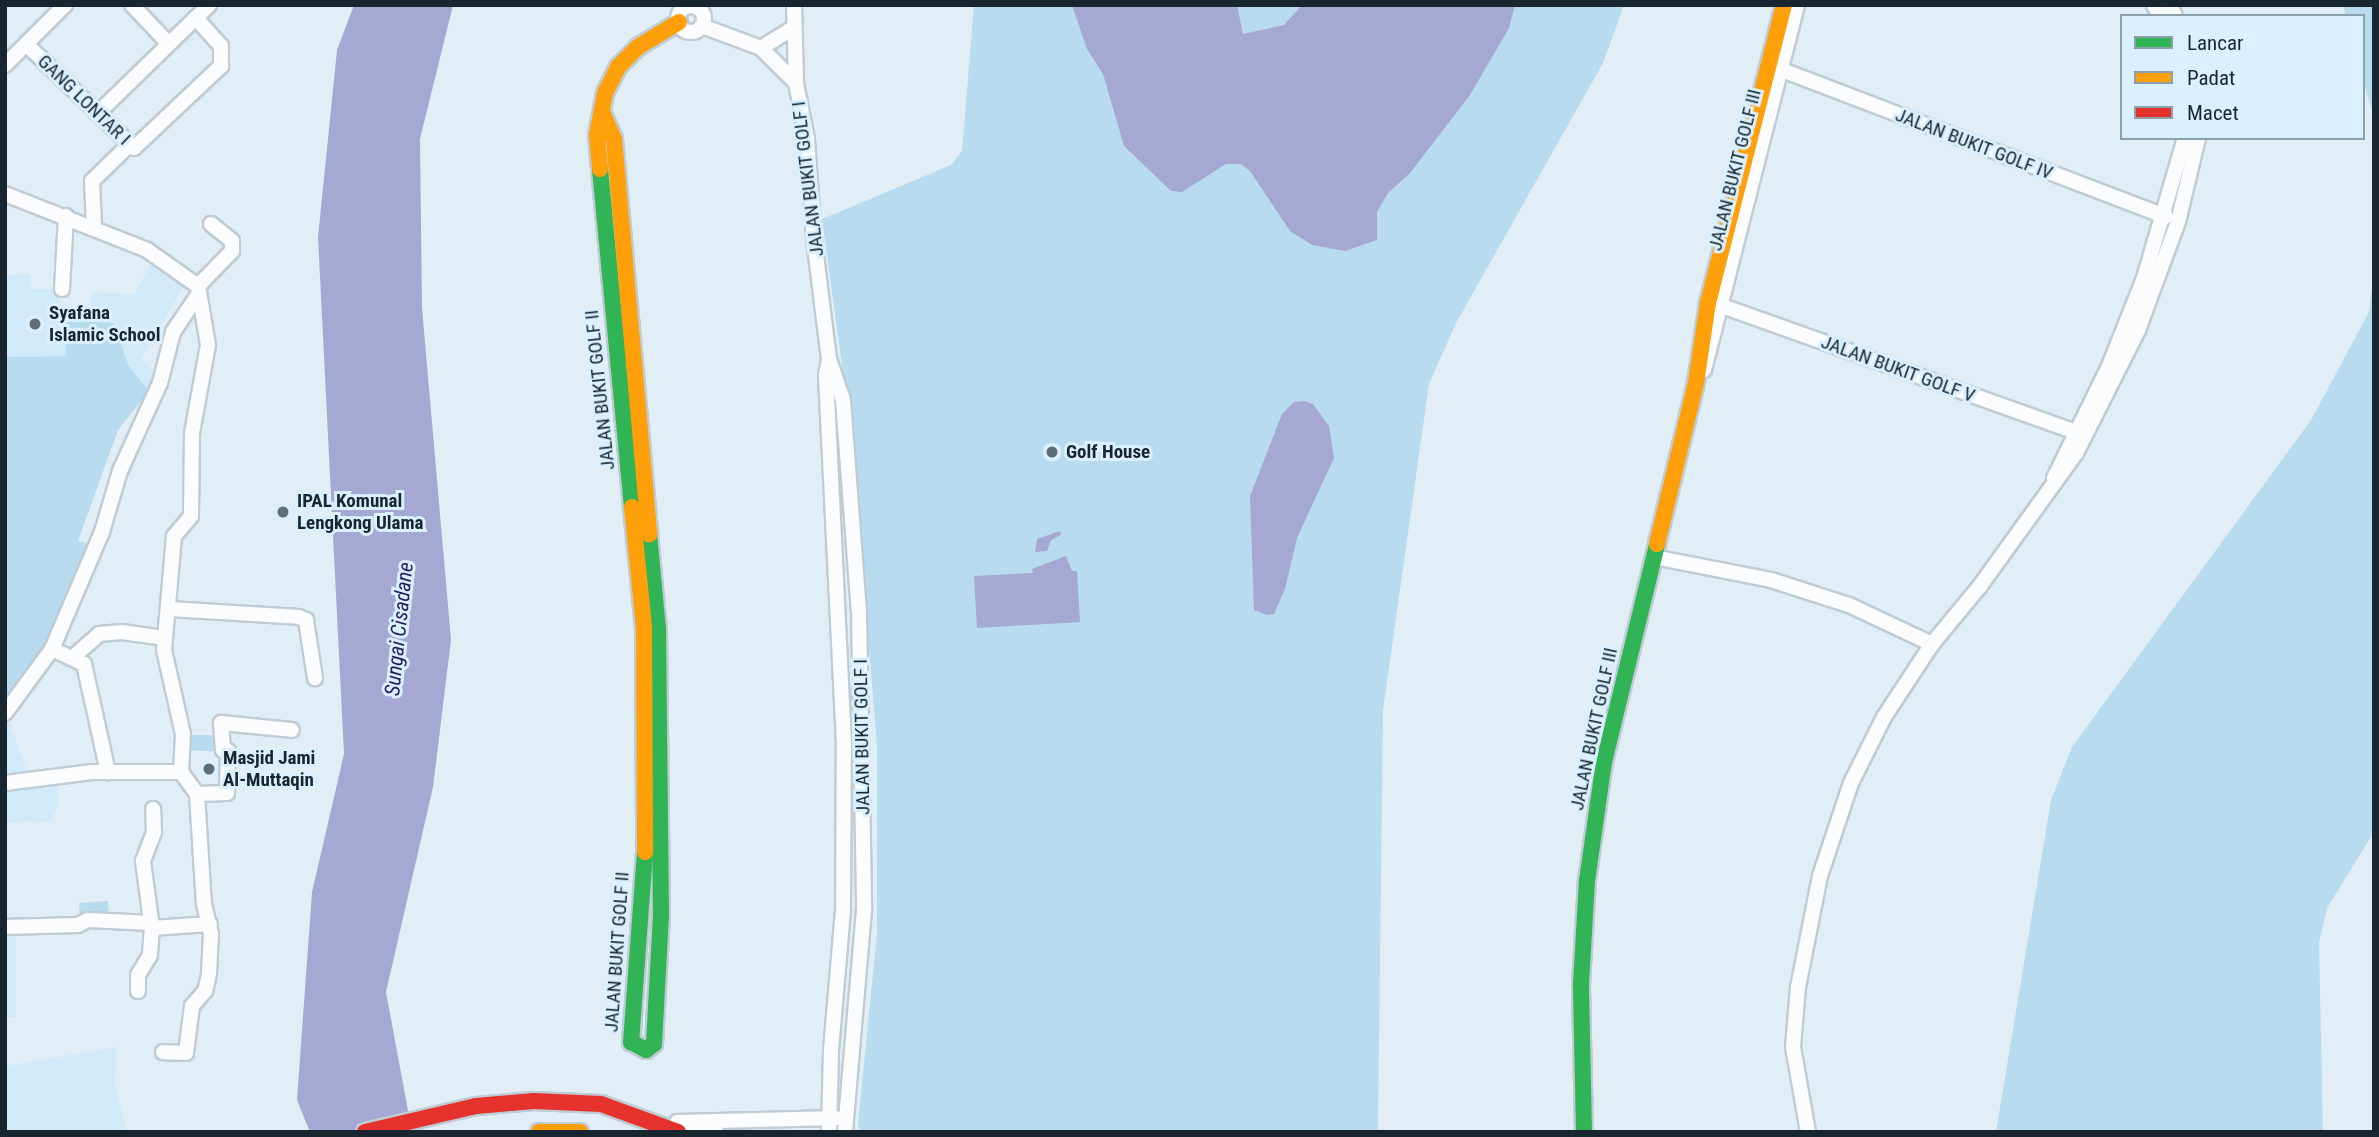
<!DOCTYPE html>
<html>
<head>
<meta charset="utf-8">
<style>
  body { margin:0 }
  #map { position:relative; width:2379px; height:1137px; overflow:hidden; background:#e2eef6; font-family:"Roboto Condensed",sans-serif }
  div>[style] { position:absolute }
  .built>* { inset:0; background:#d1eafa; transform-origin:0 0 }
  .green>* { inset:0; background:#b9dbef; transform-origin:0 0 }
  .water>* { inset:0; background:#a5a8d2 }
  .roads { filter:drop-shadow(2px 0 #c0ccd4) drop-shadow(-2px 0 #c0ccd4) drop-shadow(0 2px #c0ccd4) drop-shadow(0 -2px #c0ccd4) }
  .street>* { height:14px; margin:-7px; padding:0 7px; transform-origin:7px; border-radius:7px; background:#fbfcfe }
  .street>.ring { margin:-7px; padding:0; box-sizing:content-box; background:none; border:14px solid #fbfcfe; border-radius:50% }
  .fast>* { height:16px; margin:-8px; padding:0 8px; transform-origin:8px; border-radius:8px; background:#30b455 }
  .slow>* { height:16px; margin:-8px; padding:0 8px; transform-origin:8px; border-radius:8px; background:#ff9f0a }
  .jam>* { height:16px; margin:-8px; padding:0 8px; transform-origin:8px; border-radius:8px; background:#e5322d }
  .dots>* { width:19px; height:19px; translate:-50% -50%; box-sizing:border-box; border:4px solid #daf0fe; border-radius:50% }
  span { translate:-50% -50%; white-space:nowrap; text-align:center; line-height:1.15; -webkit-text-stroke:6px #daf0fe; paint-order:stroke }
  .street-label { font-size:19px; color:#18272f }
  .poi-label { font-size:19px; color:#18272f; font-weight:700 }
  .left { translate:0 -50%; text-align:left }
  .water-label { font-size:21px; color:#291d61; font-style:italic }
  .frame { position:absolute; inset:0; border:7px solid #18272f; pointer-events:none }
  .legend { position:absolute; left:2120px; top:14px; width:245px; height:126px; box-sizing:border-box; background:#daf0fe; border:2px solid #8ca0ab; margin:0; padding:9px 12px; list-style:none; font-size:21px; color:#18272f }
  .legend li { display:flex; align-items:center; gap:14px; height:35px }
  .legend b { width:35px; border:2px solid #8ca0ab }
</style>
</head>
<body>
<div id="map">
  <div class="built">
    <div style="clip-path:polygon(152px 261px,185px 285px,141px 358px,157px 374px,149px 391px,128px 365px,114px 323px,66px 322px,66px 356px,5px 357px,5px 275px,31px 274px,31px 289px,59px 289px,60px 313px,90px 314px,91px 292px,135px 294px)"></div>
    <div style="clip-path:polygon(9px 722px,32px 784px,57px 781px,59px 803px,52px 821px,5px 823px,5px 723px)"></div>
    <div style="left:5px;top:930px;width:11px;height:87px"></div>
    <div style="clip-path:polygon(116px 1047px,115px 1084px,127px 1132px,5px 1132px,5px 1066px)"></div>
  </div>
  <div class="green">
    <div style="clip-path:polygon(974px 5px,1624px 5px,1603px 63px,1456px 323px,1429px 384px,1383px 710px,1378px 1132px,861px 1132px,858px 1125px,877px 933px,877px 746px,852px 437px,822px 219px,951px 165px,962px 151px)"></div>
    <div style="clip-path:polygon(2343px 5px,2374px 5px,2374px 156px,2372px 111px,2363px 80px,2363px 16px,2346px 16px)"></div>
    <div style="clip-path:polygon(2374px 269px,2374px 832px,2327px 908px,2319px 942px,2323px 1132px,1996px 1132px,2051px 800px,2072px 747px,2311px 420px,2369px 312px)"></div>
    <div style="clip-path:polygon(89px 320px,114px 323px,128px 365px,149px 391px,118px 430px,78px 541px,93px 545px,43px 656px,5px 700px,5px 357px,66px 356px,65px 322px)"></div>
    <div style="clip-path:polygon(187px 735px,220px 735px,221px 752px,188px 750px)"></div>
    <div style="left:108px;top:901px;width:14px;height:29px;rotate:86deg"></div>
  </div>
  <div class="water">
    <div style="clip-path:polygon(354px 5px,453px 5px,420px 139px,422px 308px,451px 640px,433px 787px,386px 992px,412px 1132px,310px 1132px,297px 1100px,312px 892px,344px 754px,318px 237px,337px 50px)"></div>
    <div style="clip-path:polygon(1072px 5px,1237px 5px,1243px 34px,1284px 25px,1302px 5px,1515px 5px,1509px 28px,1470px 95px,1410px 173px,1388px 193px,1377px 212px,1377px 240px,1345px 251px,1312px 245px,1290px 231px,1250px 171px,1241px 164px,1226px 164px,1182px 192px,1171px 191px,1124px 146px,1103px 74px,1087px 49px)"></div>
    <div style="clip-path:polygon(1304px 401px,1313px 404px,1329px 426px,1334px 458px,1297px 538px,1285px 589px,1274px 614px,1267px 615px,1254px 610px,1250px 496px,1282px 414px,1294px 402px)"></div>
    <div style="clip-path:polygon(1060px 531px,1061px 535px,1051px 540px,1047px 551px,1035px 552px,1037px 539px)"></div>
    <div style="clip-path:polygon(1066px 556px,1072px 571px,1077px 571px,1080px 622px,977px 628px,974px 576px,1033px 573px,1032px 569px)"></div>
  </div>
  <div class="roads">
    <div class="street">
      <div style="left:132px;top:5px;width:52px;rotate:46.5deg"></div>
      <div style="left:794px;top:5px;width:78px;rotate:88.5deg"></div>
      <div style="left:796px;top:83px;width:57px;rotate:78.9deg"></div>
      <div style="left:807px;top:139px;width:100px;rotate:86deg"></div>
      <div style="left:814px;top:239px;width:121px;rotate:82.9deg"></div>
      <div style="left:829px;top:359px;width:43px;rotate:71.1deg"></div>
      <div style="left:843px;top:400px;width:214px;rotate:85.7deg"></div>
      <div style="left:859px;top:613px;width:297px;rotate:89deg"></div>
      <div style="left:864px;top:910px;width:223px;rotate:94.9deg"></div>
      <div style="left:2154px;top:5px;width:13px;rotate:61deg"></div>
      <div style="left:2170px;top:5px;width:12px;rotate:66deg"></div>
      <div class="ring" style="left:678px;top:6px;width:12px;height:12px"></div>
      <div style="left:702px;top:26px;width:63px;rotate:20.4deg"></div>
      <div style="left:761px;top:48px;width:49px;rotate:45deg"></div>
      <div style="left:26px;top:44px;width:150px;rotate:43.9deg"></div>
      <div style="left:134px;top:148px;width:120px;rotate:-43.3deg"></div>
      <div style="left:221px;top:66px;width:20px;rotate:-90deg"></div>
      <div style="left:221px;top:46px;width:38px;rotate:-132deg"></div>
      <div style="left:761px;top:48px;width:39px;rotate:-32deg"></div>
      <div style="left:5px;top:65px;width:85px;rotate:-45deg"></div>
      <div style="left:1782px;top:70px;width:411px;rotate:20.9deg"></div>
      <div style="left:98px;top:113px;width:155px;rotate:-44.2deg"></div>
      <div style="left:5px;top:194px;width:153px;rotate:21.5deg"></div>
      <div style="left:147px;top:250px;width:62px;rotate:35.2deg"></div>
      <div style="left:198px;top:286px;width:60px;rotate:80.4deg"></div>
      <div style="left:208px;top:345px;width:89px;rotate:100.3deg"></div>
      <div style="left:192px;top:433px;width:83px;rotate:90.7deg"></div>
      <div style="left:191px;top:516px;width:26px;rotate:130deg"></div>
      <div style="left:174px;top:536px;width:114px;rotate:95deg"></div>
      <div style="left:164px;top:650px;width:86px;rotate:77.3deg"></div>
      <div style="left:183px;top:734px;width:38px;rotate:93deg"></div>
      <div style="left:94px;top:226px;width:45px;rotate:-92.5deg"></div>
      <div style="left:92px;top:181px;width:50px;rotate:-44.2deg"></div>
      <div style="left:198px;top:286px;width:49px;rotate:-45.8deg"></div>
      <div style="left:232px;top:251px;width:10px;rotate:-90deg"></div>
      <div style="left:232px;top:241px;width:27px;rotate:-141deg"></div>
      <div style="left:62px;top:289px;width:73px;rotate:-86.9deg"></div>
      <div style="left:1722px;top:306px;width:375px;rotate:19.6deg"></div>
      <div style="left:1704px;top:370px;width:377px;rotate:-75.7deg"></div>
      <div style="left:2054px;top:478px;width:125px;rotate:-63.8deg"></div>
      <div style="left:2109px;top:366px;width:95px;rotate:-68.3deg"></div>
      <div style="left:2144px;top:278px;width:146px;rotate:-73.7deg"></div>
      <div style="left:1654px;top:557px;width:119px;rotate:11.1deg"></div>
      <div style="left:1771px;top:580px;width:82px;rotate:17.8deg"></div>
      <div style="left:1849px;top:605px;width:92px;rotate:25.2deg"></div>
      <div style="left:170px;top:609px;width:129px;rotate:3.5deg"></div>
      <div style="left:299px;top:617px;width:8px;rotate:23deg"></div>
      <div style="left:306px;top:620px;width:59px;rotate:81.2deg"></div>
      <div style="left:52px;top:649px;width:35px;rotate:25deg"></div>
      <div style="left:84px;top:664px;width:111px;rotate:77.5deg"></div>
      <div style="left:73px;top:657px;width:35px;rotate:-41deg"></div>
      <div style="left:99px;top:634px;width:23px;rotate:-5deg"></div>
      <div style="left:122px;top:632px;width:42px;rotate:8.1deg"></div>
      <div style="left:5px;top:713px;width:79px;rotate:-53.7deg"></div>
      <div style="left:52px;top:649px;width:127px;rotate:-66.9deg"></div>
      <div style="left:102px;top:532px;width:64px;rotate:-73.6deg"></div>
      <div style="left:120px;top:471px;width:97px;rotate:-65.6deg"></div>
      <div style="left:160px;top:383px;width:53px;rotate:-75.7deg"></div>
      <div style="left:173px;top:332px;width:45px;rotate:-56deg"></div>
      <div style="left:5px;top:783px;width:88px;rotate:-7.2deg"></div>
      <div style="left:92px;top:772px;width:89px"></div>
      <div style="left:181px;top:772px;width:27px;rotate:54deg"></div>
      <div style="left:197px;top:794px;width:110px;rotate:86.4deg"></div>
      <div style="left:204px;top:904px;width:31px;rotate:77deg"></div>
      <div style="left:211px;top:934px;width:40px;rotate:92.9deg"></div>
      <div style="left:209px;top:974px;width:17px;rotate:103deg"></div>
      <div style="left:205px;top:991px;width:20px;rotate:131deg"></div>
      <div style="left:192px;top:1006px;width:47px;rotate:97.3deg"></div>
      <div style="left:186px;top:1053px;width:23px;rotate:-178deg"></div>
      <div style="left:197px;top:794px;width:30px;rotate:-2deg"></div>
      <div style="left:227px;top:793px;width:42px;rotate:-88.6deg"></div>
      <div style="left:228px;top:751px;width:5px;rotate:-169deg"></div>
      <div style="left:223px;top:750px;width:27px;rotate:-94deg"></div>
      <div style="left:221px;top:723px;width:71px;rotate:5.6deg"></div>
      <div style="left:5px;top:927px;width:73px;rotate:-1.6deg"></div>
      <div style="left:78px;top:925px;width:11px;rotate:-27deg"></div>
      <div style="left:88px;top:920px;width:64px;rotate:2.7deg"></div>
      <div style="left:152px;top:928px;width:58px;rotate:-3.9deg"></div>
      <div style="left:138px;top:991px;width:16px;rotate:-90deg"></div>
      <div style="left:138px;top:975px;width:23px;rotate:-59deg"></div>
      <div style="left:150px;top:955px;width:27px;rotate:-86deg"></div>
      <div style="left:152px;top:928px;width:68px;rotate:-97.7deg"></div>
      <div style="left:143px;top:861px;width:31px;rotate:-69deg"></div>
      <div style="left:154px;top:832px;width:23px;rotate:-92deg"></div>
      <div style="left:677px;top:1122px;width:159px;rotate:-1.4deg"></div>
      <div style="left:687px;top:1124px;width:30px;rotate:15deg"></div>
      <div style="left:829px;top:1132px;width:82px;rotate:-88.6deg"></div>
      <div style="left:831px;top:1050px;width:142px;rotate:-85.1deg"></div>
      <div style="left:843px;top:909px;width:165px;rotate:-89.7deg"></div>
      <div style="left:844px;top:744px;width:369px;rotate:-92.8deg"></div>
      <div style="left:826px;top:375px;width:16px;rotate:-79deg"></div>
      <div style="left:1808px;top:1132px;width:86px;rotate:-100deg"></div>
      <div style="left:1793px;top:1047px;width:60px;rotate:-85.2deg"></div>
      <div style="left:1798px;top:987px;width:113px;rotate:-78.8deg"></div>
      <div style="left:1820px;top:876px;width:98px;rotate:-71.6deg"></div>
      <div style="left:1851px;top:783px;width:74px;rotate:-63.4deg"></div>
      <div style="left:1884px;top:717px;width:87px;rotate:-56.7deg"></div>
      <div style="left:1932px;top:644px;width:75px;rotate:-50.4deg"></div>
      <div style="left:1980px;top:586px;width:164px;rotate:-54.2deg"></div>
      <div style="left:2076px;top:453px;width:138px;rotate:-63.2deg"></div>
      <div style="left:2138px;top:330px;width:115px;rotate:-69.7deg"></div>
      <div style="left:2178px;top:222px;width:86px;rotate:-76.6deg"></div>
    </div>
    <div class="fast">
      <div style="left:600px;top:169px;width:340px;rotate:84.6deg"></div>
      <div style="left:645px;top:852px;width:191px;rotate:94.2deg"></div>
      <div style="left:631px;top:1042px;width:17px;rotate:28deg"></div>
      <div style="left:646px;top:1050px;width:10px;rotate:-37deg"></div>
      <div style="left:654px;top:1044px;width:128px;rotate:-86.9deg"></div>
      <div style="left:661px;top:916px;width:287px;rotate:-90.6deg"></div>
      <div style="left:658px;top:629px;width:95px;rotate:-95.4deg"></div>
      <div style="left:1584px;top:1132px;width:148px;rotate:-91.2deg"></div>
      <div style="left:1581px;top:984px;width:103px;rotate:-86.7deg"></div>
      <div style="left:1587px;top:881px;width:120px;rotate:-81.9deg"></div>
      <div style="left:1604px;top:762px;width:224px;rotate:-76.3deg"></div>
    </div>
    <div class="slow">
      <div style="left:602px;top:112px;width:30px;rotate:66deg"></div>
      <div style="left:614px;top:139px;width:397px;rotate:84.9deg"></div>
      <div style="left:600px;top:169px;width:34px;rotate:-95deg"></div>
      <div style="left:597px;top:135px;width:43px;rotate:-79.2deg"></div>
      <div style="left:605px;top:93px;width:29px;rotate:-63deg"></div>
      <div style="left:618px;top:67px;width:28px;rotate:-45deg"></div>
      <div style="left:638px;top:47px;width:48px;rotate:-31.4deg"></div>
      <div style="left:632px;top:507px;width:122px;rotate:84.3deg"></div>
      <div style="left:644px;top:628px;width:224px;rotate:89.7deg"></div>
      <div style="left:1657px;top:544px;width:166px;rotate:-76.4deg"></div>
      <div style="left:1696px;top:383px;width:81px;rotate:-81.5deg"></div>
      <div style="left:1708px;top:303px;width:308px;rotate:-75.7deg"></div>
      <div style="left:539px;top:1132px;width:41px"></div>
    </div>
    <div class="jam">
      <div style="left:365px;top:1132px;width:114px;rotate:-13.2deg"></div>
      <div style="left:476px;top:1106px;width:58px;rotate:-4.9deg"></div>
      <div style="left:534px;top:1101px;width:67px;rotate:2.6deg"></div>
      <div style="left:601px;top:1104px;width:82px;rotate:20deg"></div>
    </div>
  </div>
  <div class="dots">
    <div style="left:35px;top:324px;background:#5f6d75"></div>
    <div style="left:1052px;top:452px;background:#5f6d75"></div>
    <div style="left:283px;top:512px;background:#5f6d75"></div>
    <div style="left:209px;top:769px;background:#5f6d75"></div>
  </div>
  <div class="street-label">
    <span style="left:84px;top:100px;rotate:44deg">GANG LONTAR I</span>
    <span style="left:1974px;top:144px;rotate:21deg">JALAN BUKIT GOLF IV</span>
    <span style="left:1735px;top:170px;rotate:-76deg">JALAN BUKIT GOLF III</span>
    <span style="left:808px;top:179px;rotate:-97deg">JALAN BUKIT GOLF I</span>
    <span style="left:1898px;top:369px;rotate:20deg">JALAN BUKIT GOLF V</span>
    <span style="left:600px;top:390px;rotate:-96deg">JALAN BUKIT GOLF II</span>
    <span style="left:1594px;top:729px;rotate:-78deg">JALAN BUKIT GOLF III</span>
    <span style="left:862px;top:737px;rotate:-91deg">JALAN BUKIT GOLF I</span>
    <span style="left:617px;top:952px;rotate:-86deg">JALAN BUKIT GOLF II</span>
  </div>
  <div class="poi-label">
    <span class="left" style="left:49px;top:324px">Syafana<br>Islamic School</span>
    <span class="left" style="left:1066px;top:452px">Golf House</span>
    <span class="left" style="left:297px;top:512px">IPAL Komunal<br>Lengkong Ulama</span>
    <span class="left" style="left:223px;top:769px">Masjid Jami<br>Al-Muttaqin</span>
  </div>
  <div class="water-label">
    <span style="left:399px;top:629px;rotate:-84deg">Sungai Cisadane</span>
  </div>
  <div class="frame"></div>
  <ul class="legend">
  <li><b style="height:9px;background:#30b455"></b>Lancar</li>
  <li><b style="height:9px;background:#ff9f0a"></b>Padat</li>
  <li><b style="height:9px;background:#e5322d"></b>Macet</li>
  </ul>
</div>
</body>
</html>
